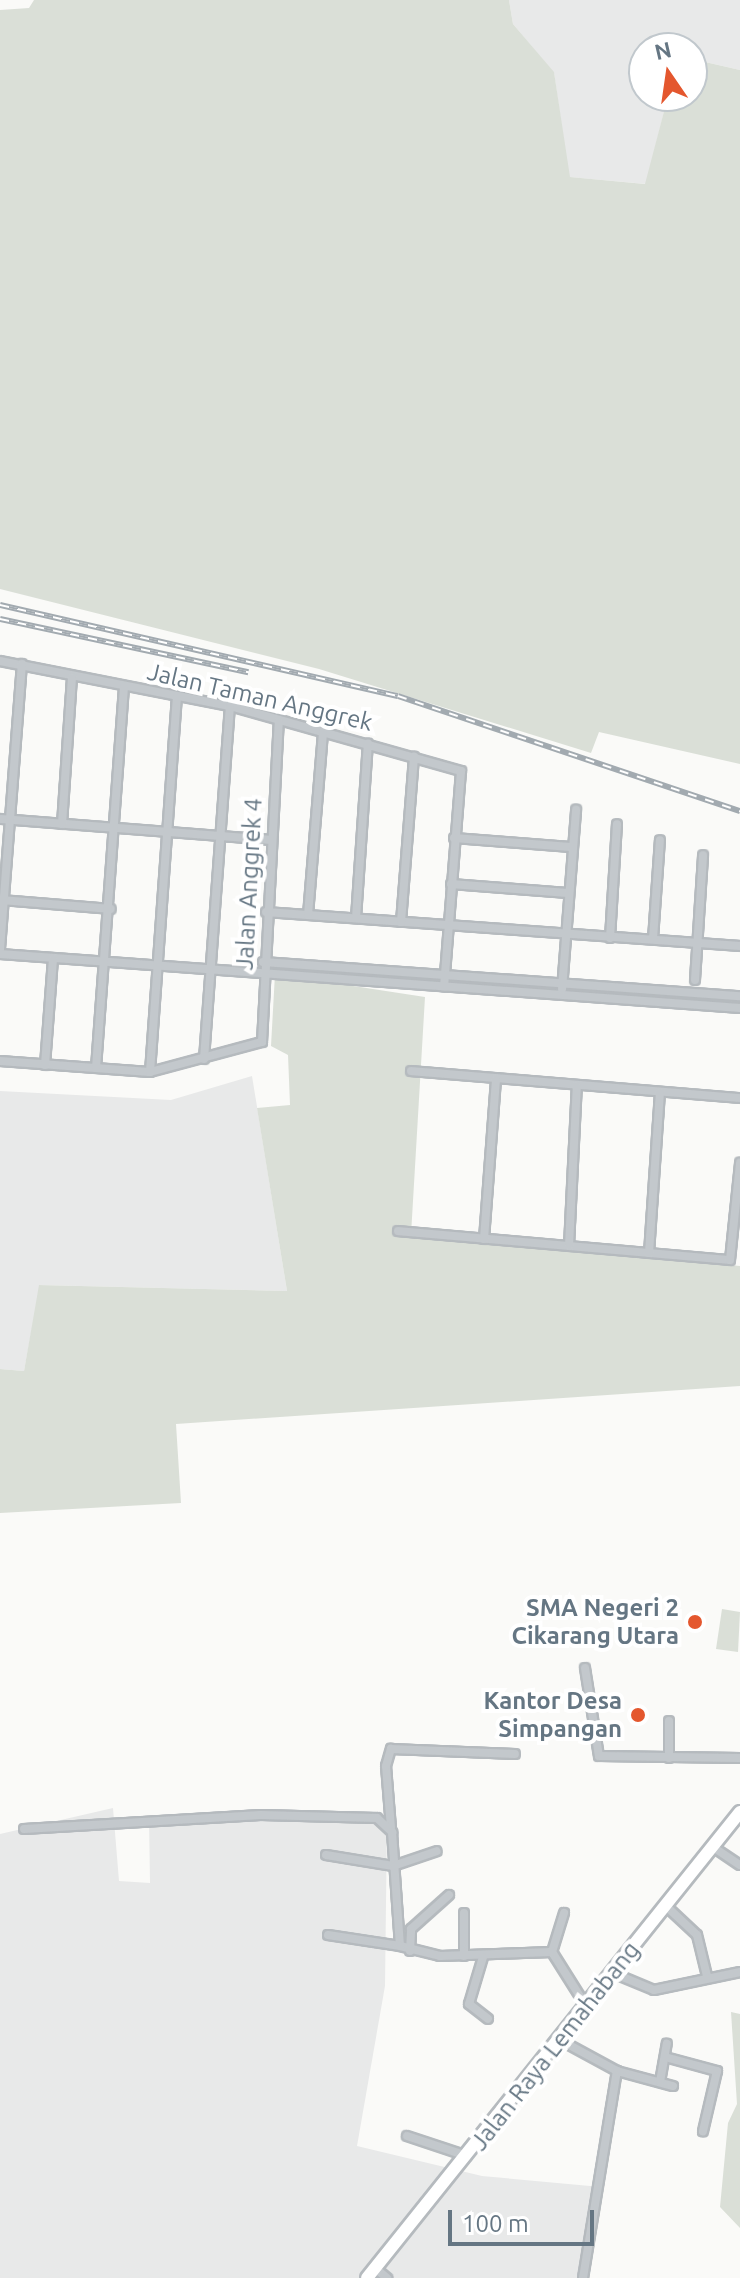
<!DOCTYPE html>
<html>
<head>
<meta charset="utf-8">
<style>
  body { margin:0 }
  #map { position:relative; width:740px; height:2278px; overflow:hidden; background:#fafaf8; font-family:Ubuntu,sans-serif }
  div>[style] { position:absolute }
  .built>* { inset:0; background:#e8e9e9 }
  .green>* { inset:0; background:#dadfd7 }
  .roads { filter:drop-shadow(2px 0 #b5babe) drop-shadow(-2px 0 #b5babe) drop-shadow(0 2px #b5babe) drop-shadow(0 -2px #b5babe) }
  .minor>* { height:8px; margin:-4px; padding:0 4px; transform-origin:4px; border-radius:4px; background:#c3c8cc }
  .primary>* { height:12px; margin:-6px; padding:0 6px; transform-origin:6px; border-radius:6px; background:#fff }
  .rail>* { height:6px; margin-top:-3px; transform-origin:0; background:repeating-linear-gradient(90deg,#fff 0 9px,#a2aab0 0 18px); box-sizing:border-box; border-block:2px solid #a2aab0 }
  .dots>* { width:22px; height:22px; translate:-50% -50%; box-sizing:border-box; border:4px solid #fff; border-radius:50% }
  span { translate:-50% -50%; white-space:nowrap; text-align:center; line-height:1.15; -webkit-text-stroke:8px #fff; paint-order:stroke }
  .street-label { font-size:24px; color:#657683 }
  .poi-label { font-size:24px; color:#657683; font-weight:700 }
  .right { translate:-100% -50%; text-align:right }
  .north { position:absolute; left:628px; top:32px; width:80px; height:80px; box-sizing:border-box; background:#fff; border:2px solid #c1c8cd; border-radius:50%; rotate:347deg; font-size:22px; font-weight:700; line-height:32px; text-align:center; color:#657683 }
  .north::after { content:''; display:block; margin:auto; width:28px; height:36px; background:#e4572e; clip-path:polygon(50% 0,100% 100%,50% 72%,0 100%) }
  .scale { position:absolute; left:448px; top:2210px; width:146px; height:36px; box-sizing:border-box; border:4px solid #657683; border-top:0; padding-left:10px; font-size:24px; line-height:28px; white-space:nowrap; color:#657683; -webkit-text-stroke:6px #fff; paint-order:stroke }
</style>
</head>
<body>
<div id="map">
  <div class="built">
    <div style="clip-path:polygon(509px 0,740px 0,740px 70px,692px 59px,692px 48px,644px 48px,644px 96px,668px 96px,646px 184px,569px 177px,554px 73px,513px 24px)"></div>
    <div style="clip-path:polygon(252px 1076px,287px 1291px,40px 1285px,24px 1371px,0 1369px,0 1091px,171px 1100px)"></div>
    <div style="clip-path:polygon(113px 1808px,119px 1881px,150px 1883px,149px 1818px,387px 1822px,385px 1986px,357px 2146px,482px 2176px,601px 2187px,582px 2278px,0 2278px,0 1834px)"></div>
  </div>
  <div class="green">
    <div style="clip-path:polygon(34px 0,509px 0,513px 24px,554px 72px,570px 177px,645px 184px,668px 96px,692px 96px,692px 59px,740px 70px,740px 764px,599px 732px,591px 753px,319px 669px,0 589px,0 10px,29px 8px)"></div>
    <div style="clip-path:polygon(275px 974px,425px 997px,411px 1235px,740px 1266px,740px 1386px,176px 1424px,181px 1503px,0 1513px,0 1369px,24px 1371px,39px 1285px,287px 1291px,257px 1108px,290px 1105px,288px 1055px,271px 1046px)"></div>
    <div style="clip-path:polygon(722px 1609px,740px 1612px,738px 1652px,716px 1649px)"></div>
    <div style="clip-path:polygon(731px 2012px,740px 2014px,740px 2228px,720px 2207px,728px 2123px,737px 2104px)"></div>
  </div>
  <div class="roads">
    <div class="minor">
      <div style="left:0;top:661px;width:234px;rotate:11.1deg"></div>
      <div style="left:230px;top:706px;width:240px;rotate:15.7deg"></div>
      <div style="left:461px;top:771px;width:216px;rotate:94.5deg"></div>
      <div style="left:0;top:819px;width:272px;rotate:4.4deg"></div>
      <div style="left:62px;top:824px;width:147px;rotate:-86.1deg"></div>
      <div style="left:454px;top:838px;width:117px;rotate:4.4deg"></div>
      <div style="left:451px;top:884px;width:117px;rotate:4.4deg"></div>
      <div style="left:1px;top:900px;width:110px;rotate:4.7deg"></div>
      <div style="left:266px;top:912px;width:475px;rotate:4.1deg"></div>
      <div style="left:308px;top:915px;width:183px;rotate:-85.3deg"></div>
      <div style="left:356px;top:918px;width:175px;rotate:-86.1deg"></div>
      <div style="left:401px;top:922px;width:166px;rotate:-85.5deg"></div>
      <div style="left:610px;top:938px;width:114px;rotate:-86.5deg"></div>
      <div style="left:653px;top:939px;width:99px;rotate:-86deg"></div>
      <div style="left:0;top:949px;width:286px;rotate:-85.6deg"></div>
      <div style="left:0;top:954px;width:742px;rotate:4.17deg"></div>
      <div style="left:263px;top:962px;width:478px;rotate:4.1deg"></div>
      <div style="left:695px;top:980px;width:125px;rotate:-86.3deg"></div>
      <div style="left:562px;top:989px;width:180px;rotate:-85.5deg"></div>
      <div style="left:204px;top:1059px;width:354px;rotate:-85.8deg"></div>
      <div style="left:0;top:1061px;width:150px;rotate:4.2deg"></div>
      <div style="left:150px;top:1072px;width:116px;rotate:-15deg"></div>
      <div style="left:262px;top:1042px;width:320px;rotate:-87deg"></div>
      <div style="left:45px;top:1065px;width:107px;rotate:-85.7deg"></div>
      <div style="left:96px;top:1068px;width:383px;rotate:-85.8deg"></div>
      <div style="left:411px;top:1071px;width:330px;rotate:4.7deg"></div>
      <div style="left:150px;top:1072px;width:376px;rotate:-85.9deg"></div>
      <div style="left:398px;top:1231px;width:333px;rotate:5deg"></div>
      <div style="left:730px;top:1260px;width:98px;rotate:-84.1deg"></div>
      <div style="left:484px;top:1239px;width:161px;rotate:-85.7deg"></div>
      <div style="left:569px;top:1246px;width:161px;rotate:-87.2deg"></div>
      <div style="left:649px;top:1253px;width:161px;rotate:-86.1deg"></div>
      <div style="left:585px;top:1668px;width:89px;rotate:81deg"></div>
      <div style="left:599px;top:1756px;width:141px;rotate:0.8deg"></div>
      <div style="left:669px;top:1758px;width:37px;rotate:-90deg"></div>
      <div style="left:391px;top:1828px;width:62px;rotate:-94.6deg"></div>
      <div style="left:386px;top:1766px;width:18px;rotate:-74deg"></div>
      <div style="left:391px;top:1749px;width:124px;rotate:2.3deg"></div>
      <div style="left:24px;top:1829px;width:237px;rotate:-3.4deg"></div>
      <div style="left:261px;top:1815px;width:116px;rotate:1.5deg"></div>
      <div style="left:377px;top:1818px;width:21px;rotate:43deg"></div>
      <div style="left:392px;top:1832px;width:114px;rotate:86deg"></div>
      <div style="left:400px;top:1946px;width:41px;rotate:14deg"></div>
      <div style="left:440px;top:1956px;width:112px;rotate:-2deg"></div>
      <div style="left:552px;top:1952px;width:64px;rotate:57.8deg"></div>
      <div style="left:713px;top:1847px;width:32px;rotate:34deg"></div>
      <div style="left:326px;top:1855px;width:68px;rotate:9.3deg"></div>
      <div style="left:393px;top:1866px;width:46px;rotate:-18.8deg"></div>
      <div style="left:666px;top:1906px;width:42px;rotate:43.1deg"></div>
      <div style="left:697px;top:1935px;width:42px;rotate:76.3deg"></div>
      <div style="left:464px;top:1913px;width:43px;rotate:90deg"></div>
      <div style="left:328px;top:1935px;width:73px;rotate:8.7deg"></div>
      <div style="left:410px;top:1951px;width:22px;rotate:-87deg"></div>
      <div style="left:411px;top:1929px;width:51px;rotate:-41.8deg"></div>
      <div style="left:552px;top:1952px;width:41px;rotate:-72.9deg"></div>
      <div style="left:483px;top:1957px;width:49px;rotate:106.6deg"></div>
      <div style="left:469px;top:2004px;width:24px;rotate:38deg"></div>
      <div style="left:613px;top:1973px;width:44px;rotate:22.5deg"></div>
      <div style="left:654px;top:1990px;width:88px;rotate:-11.8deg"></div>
      <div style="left:560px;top:2040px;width:65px;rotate:28.5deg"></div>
      <div style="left:617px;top:2071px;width:58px;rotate:15deg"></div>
      <div style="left:665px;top:2057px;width:54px;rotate:15.1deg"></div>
      <div style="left:717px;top:2071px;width:62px;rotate:103.1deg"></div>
      <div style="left:660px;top:2082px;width:39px;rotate:-80deg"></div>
      <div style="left:407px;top:2136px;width:63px;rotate:18.4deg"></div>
      <div style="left:375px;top:2268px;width:16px;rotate:40deg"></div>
      <div style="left:583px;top:2278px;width:210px;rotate:-80.7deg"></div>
    </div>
    <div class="primary">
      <div style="left:367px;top:2278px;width:597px;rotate:-51.33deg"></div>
    </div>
  </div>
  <div class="rail">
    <div style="left:0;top:605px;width:408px;rotate:12.9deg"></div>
    <div style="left:398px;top:696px;width:361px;rotate:18.6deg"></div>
    <div style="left:0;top:619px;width:254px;rotate:12.1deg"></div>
  </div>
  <div class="dots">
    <div style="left:695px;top:1622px;background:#e4572e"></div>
    <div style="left:638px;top:1715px;background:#e4572e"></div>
  </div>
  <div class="street-label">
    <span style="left:260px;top:697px;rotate:13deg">Jalan Taman Anggrek</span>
    <span style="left:249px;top:884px;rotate:-87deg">Jalan Anggrek 4</span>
    <span style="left:555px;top:2046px;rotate:-52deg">Jalan Raya Lemahabang</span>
  </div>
  <div class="poi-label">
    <span class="right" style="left:679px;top:1622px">SMA Negeri 2<br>Cikarang Utara</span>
    <span class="right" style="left:622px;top:1715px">Kantor Desa<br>Simpangan</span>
  </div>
  <div class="north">N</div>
  <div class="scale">100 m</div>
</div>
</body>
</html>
